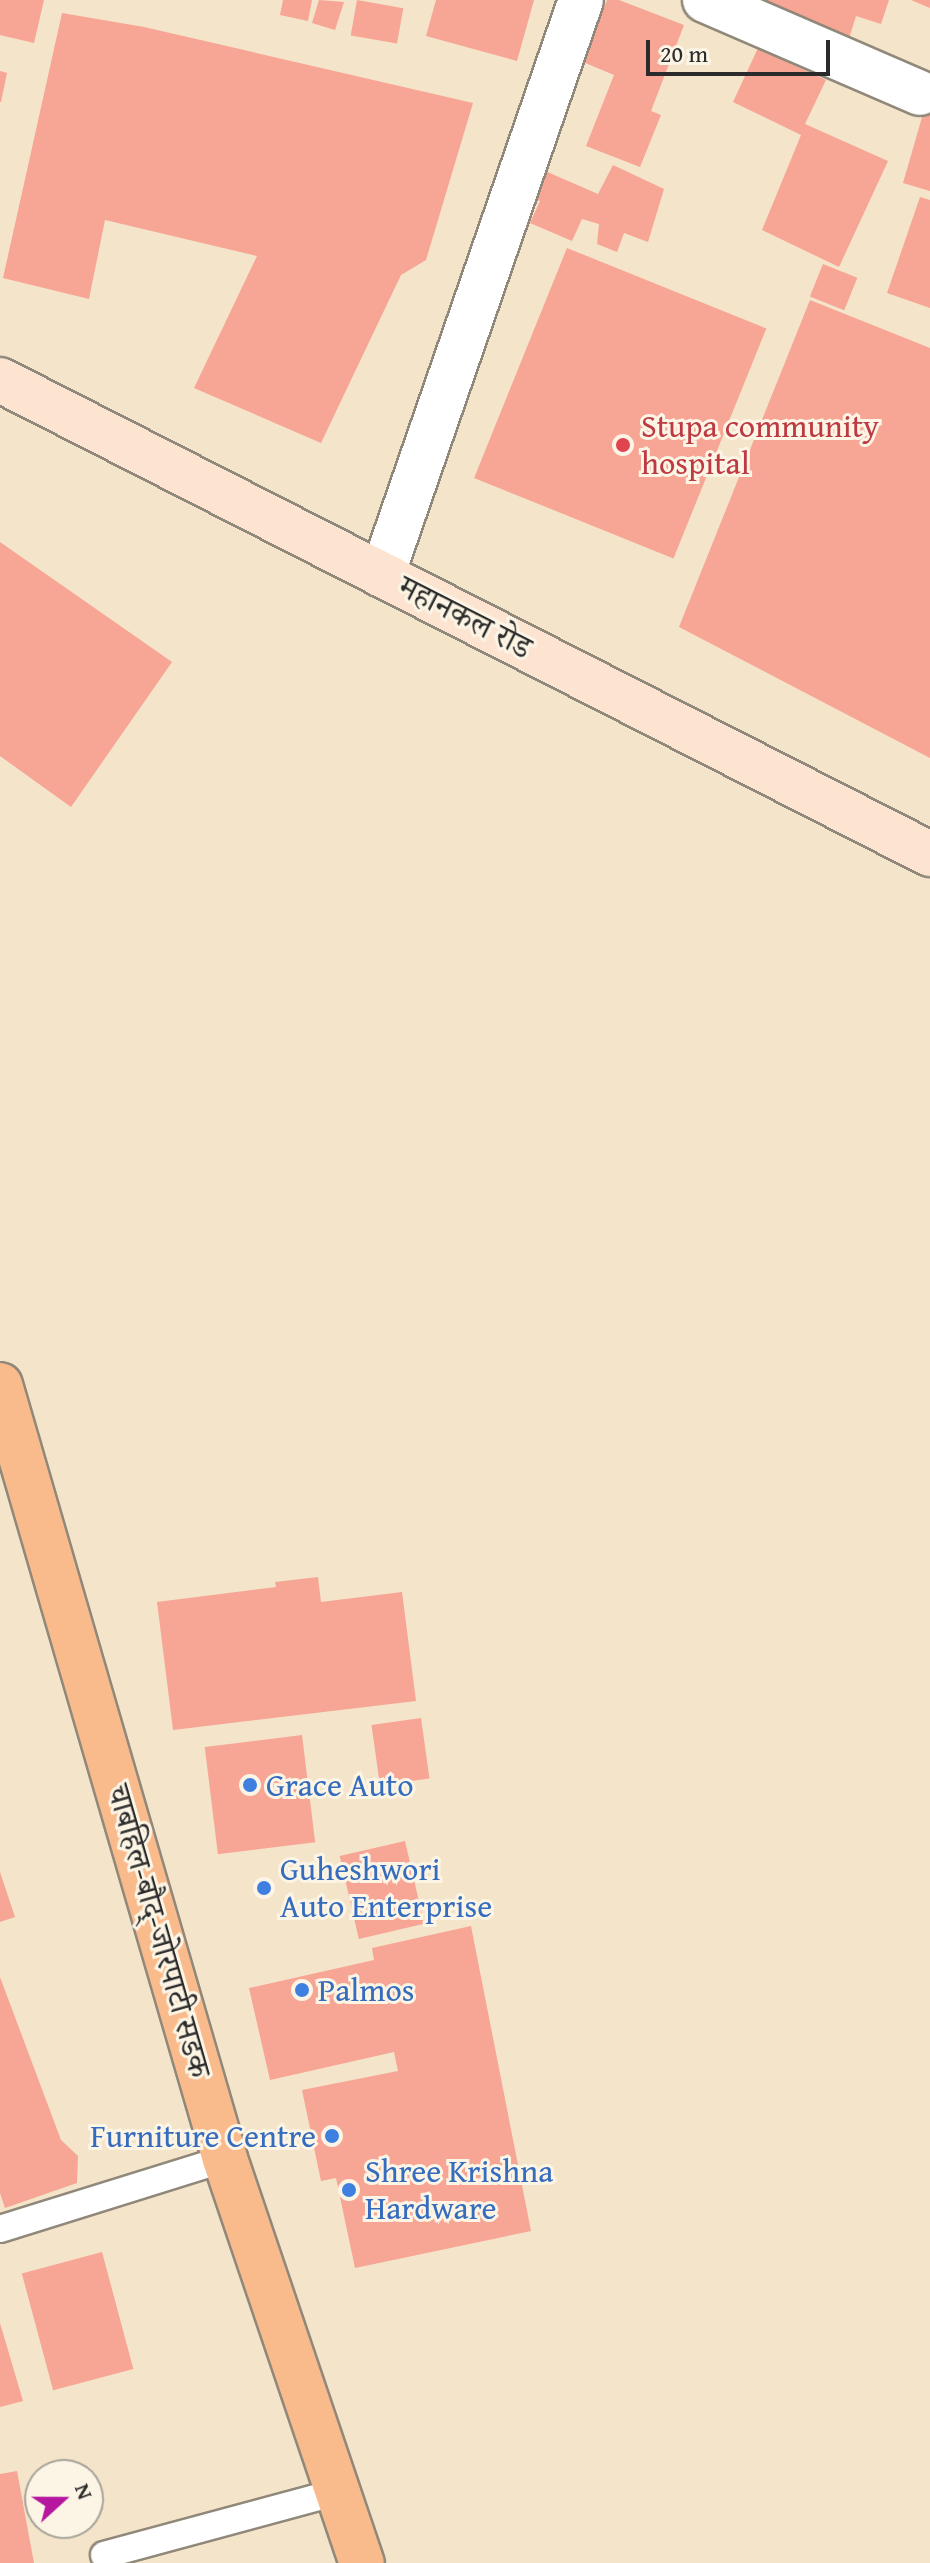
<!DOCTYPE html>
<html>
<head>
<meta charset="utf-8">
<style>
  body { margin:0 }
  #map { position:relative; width:930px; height:2563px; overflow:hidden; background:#f4e4c9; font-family:"Gentium Book Plus","Noto Serif Devanagari",serif }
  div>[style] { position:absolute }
  .building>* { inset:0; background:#f7a595; transform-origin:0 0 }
  .roads { filter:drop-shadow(2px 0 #90887a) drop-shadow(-2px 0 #90887a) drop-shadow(0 2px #90887a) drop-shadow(0 -2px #90887a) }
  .service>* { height:26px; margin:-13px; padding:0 13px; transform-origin:13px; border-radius:13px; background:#fff }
  .minor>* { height:44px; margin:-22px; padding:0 22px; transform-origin:22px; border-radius:22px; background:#fff }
  .secondary>* { height:44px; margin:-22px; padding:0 22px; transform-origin:22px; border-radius:22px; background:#fde4d1 }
  .primary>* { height:44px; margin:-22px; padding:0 22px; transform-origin:22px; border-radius:22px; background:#fabb8c }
  .dots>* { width:22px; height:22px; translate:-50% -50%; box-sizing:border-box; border:4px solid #fcf5e5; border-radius:50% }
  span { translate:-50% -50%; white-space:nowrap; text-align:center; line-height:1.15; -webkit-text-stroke:6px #fcf5e5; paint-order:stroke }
  .health-label { font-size:32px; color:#be3a42 }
  .left { translate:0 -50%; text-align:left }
  .street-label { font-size:32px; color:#2b2b2b }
  .shop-label { font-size:32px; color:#366cbe }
  .right { translate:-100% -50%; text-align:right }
  .north { position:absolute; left:24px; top:2459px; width:80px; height:80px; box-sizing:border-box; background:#fcf5e5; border:2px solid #a8a49b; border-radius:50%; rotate:69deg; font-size:22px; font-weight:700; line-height:32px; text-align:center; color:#2b2b2b }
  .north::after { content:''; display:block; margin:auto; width:28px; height:36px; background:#b5179e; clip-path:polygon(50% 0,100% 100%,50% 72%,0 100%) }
  .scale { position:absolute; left:646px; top:40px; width:184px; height:36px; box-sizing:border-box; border:4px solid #2b2b2b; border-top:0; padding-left:10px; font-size:24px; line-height:28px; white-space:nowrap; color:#2b2b2b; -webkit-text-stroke:6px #fcf5e5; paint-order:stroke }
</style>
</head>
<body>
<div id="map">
  <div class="building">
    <div style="clip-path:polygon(0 0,44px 0,34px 43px,0 35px)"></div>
    <div style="clip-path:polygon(283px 0,312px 0,308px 21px,280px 15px)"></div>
    <div style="clip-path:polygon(319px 0,344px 2px,335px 30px,312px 23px)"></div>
    <div style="left:357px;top:0;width:47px;height:36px;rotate:10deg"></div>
    <div style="clip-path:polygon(436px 0,534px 0,517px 61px,426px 36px)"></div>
    <div style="clip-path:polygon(607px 0,619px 0,684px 25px,651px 111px,661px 115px,640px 167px,586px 146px,614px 75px,583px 62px)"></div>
    <div style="clip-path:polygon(729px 0,889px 0,881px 24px,856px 16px,847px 45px)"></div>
    <div style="clip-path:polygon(911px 0,930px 0,930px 8px)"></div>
    <div style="clip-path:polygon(62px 13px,144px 27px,473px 103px,426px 260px,401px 275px,321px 443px,194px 388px,257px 256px,105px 220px,89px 299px,3px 278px)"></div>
    <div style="clip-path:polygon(758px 48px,826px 80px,805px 124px,888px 161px,839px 267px,762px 230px,801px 135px,733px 102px)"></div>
    <div style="clip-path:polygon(0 71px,7px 73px,1px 102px,0 102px)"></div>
    <div style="clip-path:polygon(927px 100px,930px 100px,930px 191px,903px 183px)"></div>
    <div style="clip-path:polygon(529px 164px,598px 194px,613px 165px,664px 189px,648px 242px,624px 233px,617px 252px,597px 244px,599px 224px,582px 219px,572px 241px,530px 223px,540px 201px,518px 191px)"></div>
    <div style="clip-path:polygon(920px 197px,930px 200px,930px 308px,887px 293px)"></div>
    <div style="left:567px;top:248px;width:215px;height:248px;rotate:22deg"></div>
    <div style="left:823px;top:264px;width:37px;height:35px;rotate:22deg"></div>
    <div style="clip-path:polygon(810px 300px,930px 348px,930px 758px,679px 627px)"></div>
    <div style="clip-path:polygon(0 542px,172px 662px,71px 807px,0 756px)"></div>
    <div style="clip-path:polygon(318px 1577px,321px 1602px,402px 1592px,416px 1701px,173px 1730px,157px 1602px,276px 1587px,275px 1582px)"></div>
    <div style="left:421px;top:1718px;width:61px;height:50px;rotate:82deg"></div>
    <div style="left:302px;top:1735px;width:108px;height:98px;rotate:83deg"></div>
    <div style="left:405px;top:1841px;width:85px;height:67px;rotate:77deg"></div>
    <div style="clip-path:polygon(0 1872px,15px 1917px,0 1922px)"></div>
    <div style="clip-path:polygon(471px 1926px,531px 2231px,355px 2268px,336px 2178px,321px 2181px,302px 2090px,398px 2071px,394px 2052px,270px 2080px,249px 1988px,374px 1960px,372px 1948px)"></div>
    <div style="clip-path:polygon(0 1977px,61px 2140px,78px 2156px,77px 2183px,5px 2208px,0 2193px)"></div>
    <div style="left:102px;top:2252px;width:121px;height:83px;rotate:75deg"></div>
    <div style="clip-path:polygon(0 2323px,23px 2401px,0 2407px)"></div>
    <div style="clip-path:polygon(17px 2471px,34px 2563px,0 2563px,0 2474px)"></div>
  </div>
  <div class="roads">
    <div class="service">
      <div style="left:0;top:2229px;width:236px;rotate:-17.3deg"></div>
      <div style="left:104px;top:2555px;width:242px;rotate:-15.1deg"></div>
    </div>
    <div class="minor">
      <div style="left:705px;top:0;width:234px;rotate:23.4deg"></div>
      <div style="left:382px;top:575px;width:608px;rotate:-70.91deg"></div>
    </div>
    <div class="secondary">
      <div style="left:0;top:380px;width:1044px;rotate:27.01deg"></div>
    </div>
    <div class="primary">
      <div style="left:0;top:1385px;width:806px;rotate:73.79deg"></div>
      <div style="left:225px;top:2159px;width:427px;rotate:71.3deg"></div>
    </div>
  </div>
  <div class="dots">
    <div style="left:623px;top:445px;background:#e0444e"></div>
    <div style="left:250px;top:1785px;background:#3f7fe0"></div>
    <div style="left:264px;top:1888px;background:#3f7fe0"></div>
    <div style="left:302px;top:1990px;background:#3f7fe0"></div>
    <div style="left:332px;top:2136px;background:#3f7fe0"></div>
    <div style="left:349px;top:2190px;background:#3f7fe0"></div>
  </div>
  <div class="health-label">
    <span class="left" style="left:641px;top:445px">Stupa community<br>hospital</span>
  </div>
  <div class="street-label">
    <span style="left:465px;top:617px;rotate:27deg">महानकल रोड</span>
    <span style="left:159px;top:1931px;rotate:74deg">चाबहिल-बौद्-जोरपाटी सडक</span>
  </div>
  <div class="shop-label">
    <span class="left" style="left:266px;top:1785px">Grace Auto</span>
    <span class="left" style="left:280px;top:1888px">Guheshwori<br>Auto Enterprise</span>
    <span class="left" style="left:318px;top:1990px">Palmos</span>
    <span class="right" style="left:316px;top:2136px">Furniture Centre</span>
    <span class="left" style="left:365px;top:2190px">Shree Krishna<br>Hardware</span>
  </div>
  <div class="north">N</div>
  <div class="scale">20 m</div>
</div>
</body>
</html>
